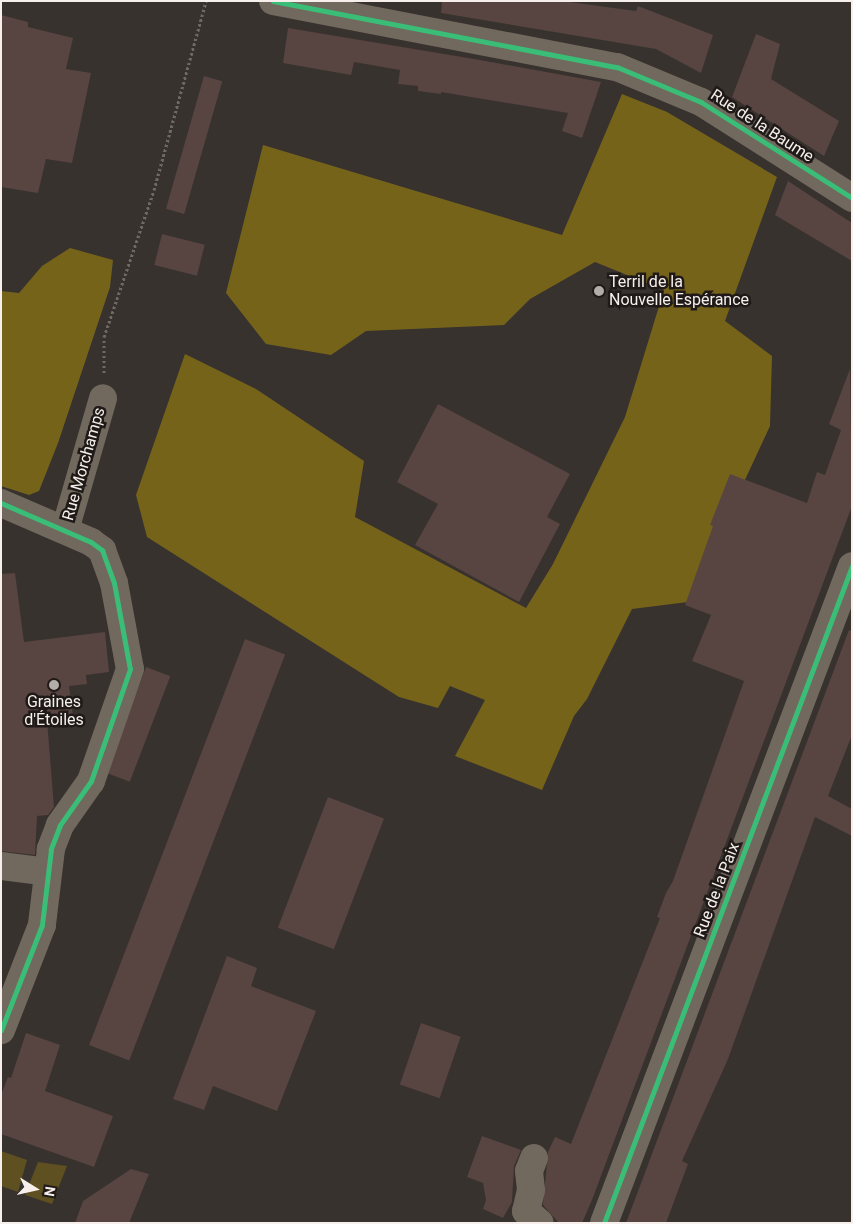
<!DOCTYPE html>
<html>
<head>
<meta charset="utf-8">
<style>
  body { margin:0 }
  #map { position:relative; width:853px; height:1224px; overflow:hidden; background:#37322e; font-family:Roboto,sans-serif }
  div>[style] { position:absolute }
  .green>* { inset:0; background:#5e5021 }
  .forest>* { inset:0; background:#76631a }
  .building>* { inset:0; background:#584440; transform-origin:0 0 }
  .path>* { height:3px; margin-top:-1.5px; transform-origin:0; background:repeating-linear-gradient(90deg,#6f6963 0 2.5px,transparent 0 5px) }
  .minor>* { height:28px; margin:-14px; padding:0 14px; transform-origin:14px; border-radius:14px; background:#71685e }
  .cycleway>* { height:5px; margin:-2.5px; padding:0 2.5px; transform-origin:2.5px; border-radius:2.5px; background:#3abd76 }
  .dots>* { width:14px; height:14px; translate:-50% -50%; box-sizing:border-box; border:2px solid #1f1a17; border-radius:50% }
  span { translate:-50% -50%; white-space:nowrap; text-align:center; line-height:1.15; -webkit-text-stroke:5px #1f1a17; paint-order:stroke }
  .street-label { font-size:16px; color:#f6efeb }
  .poi-label { font-size:16px; color:#f6efeb }
  .left { translate:0 -50%; text-align:left }
  .frame { position:absolute; inset:0; border:2px solid #f6efeb; pointer-events:none }
  .north { position:absolute; left:10px; top:1164px; width:50px; height:50px; -webkit-text-stroke:4px #1f1a17; paint-order:stroke; rotate:100deg; font-size:14px; font-weight:700; line-height:20px; text-align:center; color:#f6efeb }
  .north::after { content:''; display:block; margin:auto; width:18px; height:22px; background:#f6efeb; clip-path:polygon(50% 0,100% 100%,50% 72%,0 100%) }
</style>
</head>
<body>
<div id="map">
  <div class="green">
    <div style="clip-path:polygon(1px 1151px,27px 1160px,18px 1192px,1px 1186px)"></div>
    <div style="clip-path:polygon(38px 1162px,67px 1166px,52px 1204px,25px 1195px)"></div>
  </div>
  <div class="forest">
    <div style="clip-path:polygon(622px 94px,667px 112px,777px 177px,725px 321px,772px 356px,770px 426px,688px 602px,632px 609px,587px 699px,574px 716px,542px 790px,455px 756px,485px 700px,450px 686px,438px 708px,399px 697px,147px 537px,136px 495px,185px 354px,256px 389px,364px 461px,355px 517px,526px 608px,553px 564px,625px 417px,664px 290px,595px 262px,530px 299px,504px 325px,366px 331px,331px 355px,266px 344px,226px 293px,263px 145px,562px 235px)"></div>
    <div style="clip-path:polygon(70px 248px,113px 260px,110px 287px,58px 443px,39px 491px,29px 495px,1px 486px,1px 291px,19px 293px,42px 266px)"></div>
  </div>
  <div class="building">
    <div style="clip-path:polygon(442px 1px,562px 1px,636px 11px,638px 6px,713px 35px,701px 73px,656px 49px,441px 13px)"></div>
    <div style="clip-path:polygon(1px 15px,28px 22px,28px 27px,73px 38px,66px 69px,91px 73px,72px 163px,46px 159px,38px 193px,1px 187px)"></div>
    <div style="clip-path:polygon(288px 28px,480px 60px,601px 82px,582px 138px,562px 131px,568px 113px,441px 92px,441px 94px,418px 91px,418px 86px,398px 84px,400px 70px,354px 62px,351px 75px,283px 63px)"></div>
    <div style="clip-path:polygon(756px 34px,780px 44px,771px 79px,839px 121px,824px 156px,732px 97px)"></div>
    <div style="left:204px;top:76px;width:19px;height:138px;rotate:16deg"></div>
    <div style="clip-path:polygon(788px 181px,852px 223px,852px 261px,775px 215px)"></div>
    <div style="left:162px;top:234px;width:44px;height:32px;rotate:14deg"></div>
    <div style="clip-path:polygon(850px 369px,852px 506px,592px 1200px,582px 1223px,559px 1223px,543px 1205px,548px 1152px,555px 1137px,571px 1144px,660px 918px,657px 917px,666px 893px,673px 881px,744px 681px,692px 661px,711px 615px,685px 605px,713px 526px,710px 525px,730px 474px,807px 503px,817px 472px,825px 475px,841px 430px,829px 424px)"></div>
    <div style="clip-path:polygon(438px 404px,570px 474px,547px 517px,560px 524px,519px 602px,415px 545px,438px 504px,397px 482px)"></div>
    <div style="clip-path:polygon(15px 573px,24px 642px,105px 632px,109px 672px,86px 675px,87px 684px,69px 686px,73px 717px,47px 720px,54px 807px,48px 815px,37px 816px,35px 855px,1px 851px,1px 574px)"></div>
    <div style="clip-path:polygon(849px 630px,852px 631px,852px 735px,828px 796px,852px 809px,852px 836px,815px 817px,728px 1059px,682px 1161px,688px 1164px,666px 1223px,626px 1223px)"></div>
    <div style="left:245px;top:639px;width:43px;height:435px;rotate:21deg"></div>
    <div style="left:146px;top:667px;width:26px;height:113px;rotate:21deg"></div>
    <div style="left:328px;top:797px;width:60px;height:140px;rotate:21deg"></div>
    <div style="clip-path:polygon(227px 956px,257px 968px,251px 986px,316px 1011px,277px 1111px,213px 1086px,204px 1110px,173px 1099px)"></div>
    <div style="left:421px;top:1023px;width:42px;height:65px;rotate:19deg"></div>
    <div style="clip-path:polygon(26px 1033px,60px 1045px,45px 1091px,113px 1116px,94px 1167px,1px 1134px,1px 1095px,8px 1077px,11px 1078px)"></div>
    <div style="clip-path:polygon(482px 1136px,521px 1150px,514px 1166px,512px 1202px,503px 1218px,483px 1209px,486px 1200px,483px 1183px,467px 1177px)"></div>
    <div style="clip-path:polygon(131px 1169px,149px 1174px,129px 1223px,75px 1223px,83px 1201px)"></div>
  </div>
  <div class="path">
    <div style="left:104px;top:373px;width:36px;rotate:-90deg"></div>
    <div style="left:104px;top:337px;width:155px;rotate:-71.2deg"></div>
    <div style="left:154px;top:190px;width:196px;rotate:-74.6deg"></div>
  </div>
  <div class="minor">
    <div style="left:273px;top:1px;width:350px;rotate:10.9deg"></div>
    <div style="left:617px;top:67px;width:91px;rotate:22.6deg"></div>
    <div style="left:701px;top:102px;width:179px;rotate:32.4deg"></div>
    <div style="left:1px;top:503px;width:98px;rotate:23.4deg"></div>
    <div style="left:91px;top:542px;width:14px;rotate:36deg"></div>
    <div style="left:102px;top:550px;width:35px;rotate:70deg"></div>
    <div style="left:114px;top:583px;width:87px;rotate:79.5deg"></div>
    <div style="left:130px;top:669px;width:119px;rotate:109.2deg"></div>
    <div style="left:91px;top:781px;width:54px;rotate:125.2deg"></div>
    <div style="left:60px;top:825px;width:26px;rotate:111deg"></div>
    <div style="left:51px;top:849px;width:77px;rotate:96.8deg"></div>
    <div style="left:42px;top:925px;width:113px;rotate:111.3deg"></div>
    <div style="left:65px;top:530px;width:137px;rotate:-73.9deg"></div>
    <div style="left:1px;top:866px;width:47px;rotate:7.3deg"></div>
    <div style="left:534px;top:1158px;width:14px;rotate:111deg"></div>
    <div style="left:529px;top:1171px;width:19px;rotate:84deg"></div>
    <div style="left:531px;top:1190px;width:22px;rotate:103deg"></div>
    <div style="left:526px;top:1211px;width:18px;rotate:41deg"></div>
    <div style="left:604px;top:1223px;width:702px;rotate:-69.32deg"></div>
  </div>
  <div class="cycleway">
    <div style="left:273px;top:1px;width:350px;rotate:10.9deg"></div>
    <div style="left:617px;top:67px;width:91px;rotate:22.6deg"></div>
    <div style="left:701px;top:102px;width:179px;rotate:32.4deg"></div>
    <div style="left:1px;top:503px;width:98px;rotate:23.4deg"></div>
    <div style="left:91px;top:542px;width:14px;rotate:36deg"></div>
    <div style="left:102px;top:550px;width:35px;rotate:70deg"></div>
    <div style="left:114px;top:583px;width:87px;rotate:79.5deg"></div>
    <div style="left:130px;top:669px;width:119px;rotate:109.2deg"></div>
    <div style="left:91px;top:781px;width:54px;rotate:125.2deg"></div>
    <div style="left:60px;top:825px;width:26px;rotate:111deg"></div>
    <div style="left:51px;top:849px;width:77px;rotate:96.8deg"></div>
    <div style="left:42px;top:925px;width:113px;rotate:111.3deg"></div>
    <div style="left:604px;top:1223px;width:702px;rotate:-69.32deg"></div>
  </div>
  <div class="dots">
    <div style="left:599px;top:291px;background:#b3ada9"></div>
    <div style="left:54px;top:685px;background:#b3ada9"></div>
  </div>
  <div class="street-label">
    <span style="left:762px;top:126px;rotate:33deg">Rue de la Baume</span>
    <span style="left:84px;top:464px;rotate:-74deg">Rue Morchamps</span>
    <span style="left:717px;top:890px;rotate:-69deg">Rue de la Paix</span>
  </div>
  <div class="poi-label">
    <span class="left" style="left:609px;top:291px">Terril de la<br>Nouvelle Espérance</span>
    <span style="left:54px;top:711px">Graines<br>d'Étoiles</span>
  </div>
  <div class="frame"></div>
  <div class="north">N</div>
</div>
</body>
</html>
